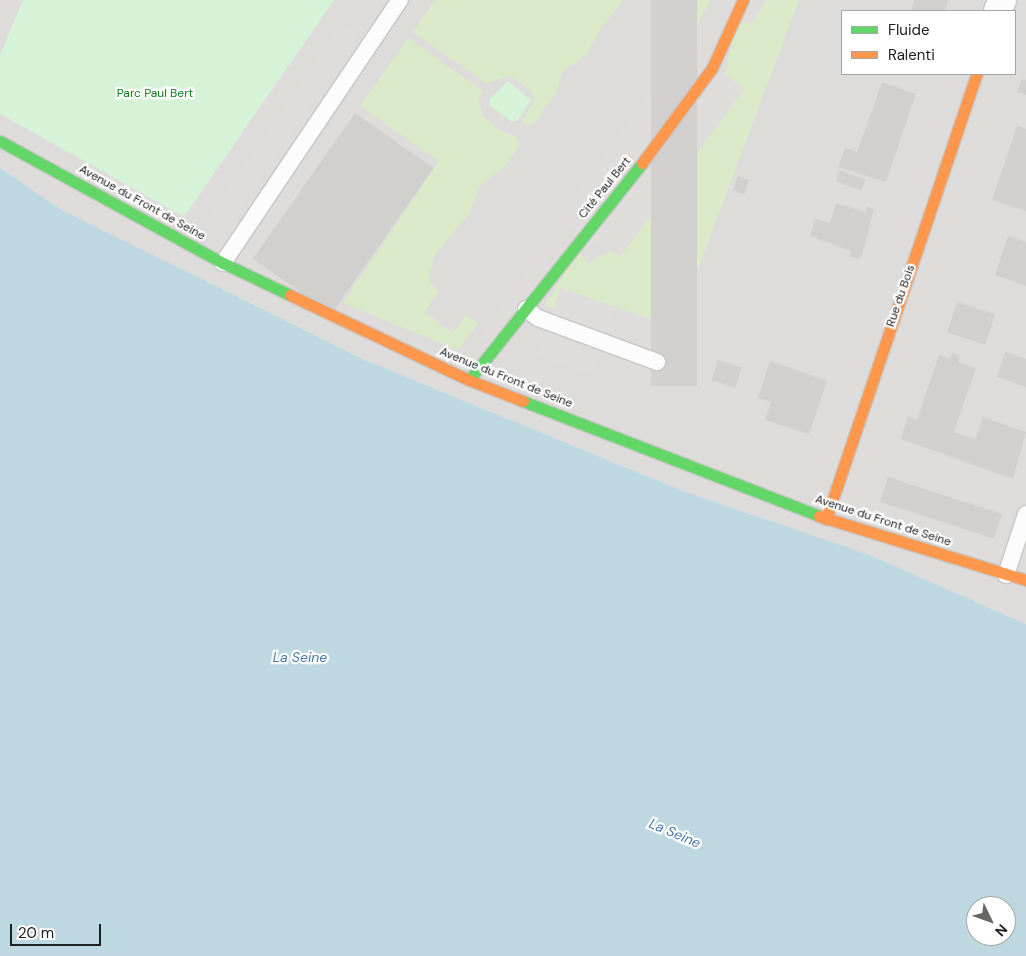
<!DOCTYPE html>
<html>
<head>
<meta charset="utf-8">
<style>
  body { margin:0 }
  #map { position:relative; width:1026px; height:956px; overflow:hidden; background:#eeece8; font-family:"DM Sans",sans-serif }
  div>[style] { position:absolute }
  .residential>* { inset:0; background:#dddcda }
  .grass>* { inset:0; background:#daeac8 }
  .park>* { inset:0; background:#d7f3d7 }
  .parking>* { inset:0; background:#dedddc; transform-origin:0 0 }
  .water>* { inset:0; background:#bdd8e0 }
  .building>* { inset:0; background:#d2d0ce; transform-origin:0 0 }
  .roads { filter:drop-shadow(1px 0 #c7c6c4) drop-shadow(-1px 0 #c7c6c4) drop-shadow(0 1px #c7c6c4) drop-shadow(0 -1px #c7c6c4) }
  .lane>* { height:16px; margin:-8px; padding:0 8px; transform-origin:8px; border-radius:8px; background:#fcfcfc }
  .street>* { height:28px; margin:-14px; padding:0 14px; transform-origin:14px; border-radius:14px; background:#fcfcfc }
  .fast>* { height:11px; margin:-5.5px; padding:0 5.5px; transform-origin:5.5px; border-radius:5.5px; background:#63d668 }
  .slow>* { height:11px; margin:-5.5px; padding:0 5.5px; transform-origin:5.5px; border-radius:5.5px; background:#ff974d }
  span { translate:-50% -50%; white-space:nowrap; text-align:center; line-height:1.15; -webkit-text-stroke:4.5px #fff; paint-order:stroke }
  .park-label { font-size:12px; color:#0e7d18 }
  .street-label { font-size:12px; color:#202020 }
  .water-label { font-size:14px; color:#4b78a6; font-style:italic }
  .legend { position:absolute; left:841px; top:10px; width:175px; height:65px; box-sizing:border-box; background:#fff; border:1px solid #a6a6a6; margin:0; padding:6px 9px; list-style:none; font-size:15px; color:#202020 }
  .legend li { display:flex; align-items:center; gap:10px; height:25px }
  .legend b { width:25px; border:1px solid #a6a6a6 }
  .north { position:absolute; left:966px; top:896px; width:50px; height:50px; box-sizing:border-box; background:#fff; border:1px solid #a6a6a6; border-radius:50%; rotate:132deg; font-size:14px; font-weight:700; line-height:20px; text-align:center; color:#202020 }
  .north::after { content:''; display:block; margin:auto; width:18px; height:22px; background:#686766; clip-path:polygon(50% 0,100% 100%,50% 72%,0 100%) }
  .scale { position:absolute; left:10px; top:924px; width:91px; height:22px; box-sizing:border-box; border:2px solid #202020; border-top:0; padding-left:6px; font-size:15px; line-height:18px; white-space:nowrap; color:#202020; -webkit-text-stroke:4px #fff; paint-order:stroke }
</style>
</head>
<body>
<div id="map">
  <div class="residential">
    <div style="clip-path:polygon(evenodd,0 0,1026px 0,1026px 624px,870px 555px,683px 491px,363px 359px,60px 209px,0 168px,0 0,842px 11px,1015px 11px,1015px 74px,842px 74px,842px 11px)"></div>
  </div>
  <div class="grass">
    <div style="clip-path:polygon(435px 0,623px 0,601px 28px,587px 54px,563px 72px,555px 94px,532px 126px,521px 123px,535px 100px,532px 92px,520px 82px,510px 76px,486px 83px,413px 32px)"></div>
    <div style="clip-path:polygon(697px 0,711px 0,697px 24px,685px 16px)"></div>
    <div style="clip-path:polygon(766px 0,799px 0,676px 328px,561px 288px,554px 308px,545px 305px,579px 251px,588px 264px,610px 251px,620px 257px,744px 89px,725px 74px,733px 35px,741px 22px,753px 23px)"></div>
    <div style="clip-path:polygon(408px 38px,483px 91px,479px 99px,482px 116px,501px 131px,515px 136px,520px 144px,505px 166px,478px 187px,470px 213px,436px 253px,429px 275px,431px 285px,439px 291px,424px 312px,453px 333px,466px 315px,478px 324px,458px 350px,343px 303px,439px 161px,360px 106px)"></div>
  </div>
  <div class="park">
    <div style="clip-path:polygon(23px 0,334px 0,184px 217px,0 114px,0 55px)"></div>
    <div style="clip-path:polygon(508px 81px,531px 100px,518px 120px,513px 122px,490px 106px,490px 99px)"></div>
  </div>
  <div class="parking">
    <div style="clip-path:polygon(720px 0,766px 0,753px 23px,741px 22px,715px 9px)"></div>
    <div style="left:341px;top:22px;width:22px;height:237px;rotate:34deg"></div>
    <div style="clip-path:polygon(686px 45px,745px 89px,621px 255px,601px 240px,596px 246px,558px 217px)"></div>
    <div style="left:540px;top:252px;width:12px;height:105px;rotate:35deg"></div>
    <div style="left:561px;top:288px;width:58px;height:72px;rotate:20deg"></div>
  </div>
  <div class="water">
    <div style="clip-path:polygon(evenodd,0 168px,60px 209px,363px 359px,683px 491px,870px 555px,1026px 624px,1026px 956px,0 956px,0 168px,976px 906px,1006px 906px,1006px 936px,976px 936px,976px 906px)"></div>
  </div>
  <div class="building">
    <div style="left:651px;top:0;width:46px;height:386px"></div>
    <div style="clip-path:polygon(914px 0,948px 0,945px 11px,911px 11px)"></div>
    <div style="clip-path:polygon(1022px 79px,1026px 80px,1026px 95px,1017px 92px)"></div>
    <div style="clip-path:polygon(882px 82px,916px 94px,886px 182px,838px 167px,845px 148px,857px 152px)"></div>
    <div style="left:355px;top:113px;width:96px;height:178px;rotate:35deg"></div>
    <div style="clip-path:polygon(1017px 126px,1026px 129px,1026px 211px,992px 200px)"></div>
    <div style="left:840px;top:170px;width:27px;height:12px;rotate:20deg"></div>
    <div style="left:738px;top:176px;width:12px;height:15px;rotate:20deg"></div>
    <div style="clip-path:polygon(836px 203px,865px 212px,867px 207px,874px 209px,862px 255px,858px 259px,850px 256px,851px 251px,810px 236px,815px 219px,830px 223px)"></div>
    <div style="clip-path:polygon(1008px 236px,1026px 242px,1026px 286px,995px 275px)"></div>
    <div style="left:957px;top:302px;width:40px;height:32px;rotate:18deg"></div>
    <div style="clip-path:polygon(1005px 352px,1026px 359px,1026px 387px,997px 377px)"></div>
    <div style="clip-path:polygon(952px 353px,960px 355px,958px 362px,976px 368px,954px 432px,975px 439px,983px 417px,1026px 432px,1013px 479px,901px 439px,908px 416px,917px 420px,939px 355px,950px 359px)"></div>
    <div style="left:718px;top:360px;width:25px;height:21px;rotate:18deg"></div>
    <div style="clip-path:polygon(770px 361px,827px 381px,809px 434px,765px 420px,771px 402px,758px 398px)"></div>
    <div style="left:888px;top:477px;width:120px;height:26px;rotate:18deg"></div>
  </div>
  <div class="roads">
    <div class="lane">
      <div style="left:223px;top:263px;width:317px;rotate:-56.1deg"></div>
      <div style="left:526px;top:309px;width:15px;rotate:37deg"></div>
      <div style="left:538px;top:318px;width:127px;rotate:20.3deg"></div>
      <div style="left:1006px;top:575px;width:64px;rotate:-71.8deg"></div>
    </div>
    <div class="street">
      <div style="left:998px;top:11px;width:12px;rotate:-70deg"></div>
    </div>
    <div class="fast">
      <div style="left:0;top:141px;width:254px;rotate:28.7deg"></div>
      <div style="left:223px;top:263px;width:74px;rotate:25.5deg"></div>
      <div style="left:469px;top:380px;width:278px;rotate:-51.4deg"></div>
      <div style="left:523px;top:401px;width:318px;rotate:21.2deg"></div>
    </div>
    <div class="slow">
      <div style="left:642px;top:163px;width:118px;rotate:-53.6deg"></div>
      <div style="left:712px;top:68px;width:75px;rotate:-65.5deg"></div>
      <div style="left:290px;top:295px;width:198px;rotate:25.4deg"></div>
      <div style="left:469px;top:380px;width:58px;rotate:21.3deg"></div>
      <div style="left:819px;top:516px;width:217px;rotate:17.2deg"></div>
      <div style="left:826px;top:519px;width:470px;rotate:-71.3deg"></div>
    </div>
  </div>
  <div class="park-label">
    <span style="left:155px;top:94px">Parc Paul Bert</span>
  </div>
  <div class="street-label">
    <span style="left:605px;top:188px;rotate:-51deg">Cité Paul Bert</span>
    <span style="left:142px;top:203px;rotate:29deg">Avenue du Front de Seine</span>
    <span style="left:901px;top:296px;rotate:-71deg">Rue du Bois</span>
    <span style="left:506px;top:378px;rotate:22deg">Avenue du Front de Seine</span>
    <span style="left:883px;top:521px;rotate:18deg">Avenue du Front de Seine</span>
  </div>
  <div class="water-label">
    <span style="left:300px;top:657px">La Seine</span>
    <span style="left:675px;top:833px;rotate:23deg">La Seine</span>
  </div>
  <ul class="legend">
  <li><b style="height:6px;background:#63d668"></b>Fluide</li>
  <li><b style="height:6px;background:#ff974d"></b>Ralenti</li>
  </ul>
  <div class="north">N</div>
  <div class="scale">20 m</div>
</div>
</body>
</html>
